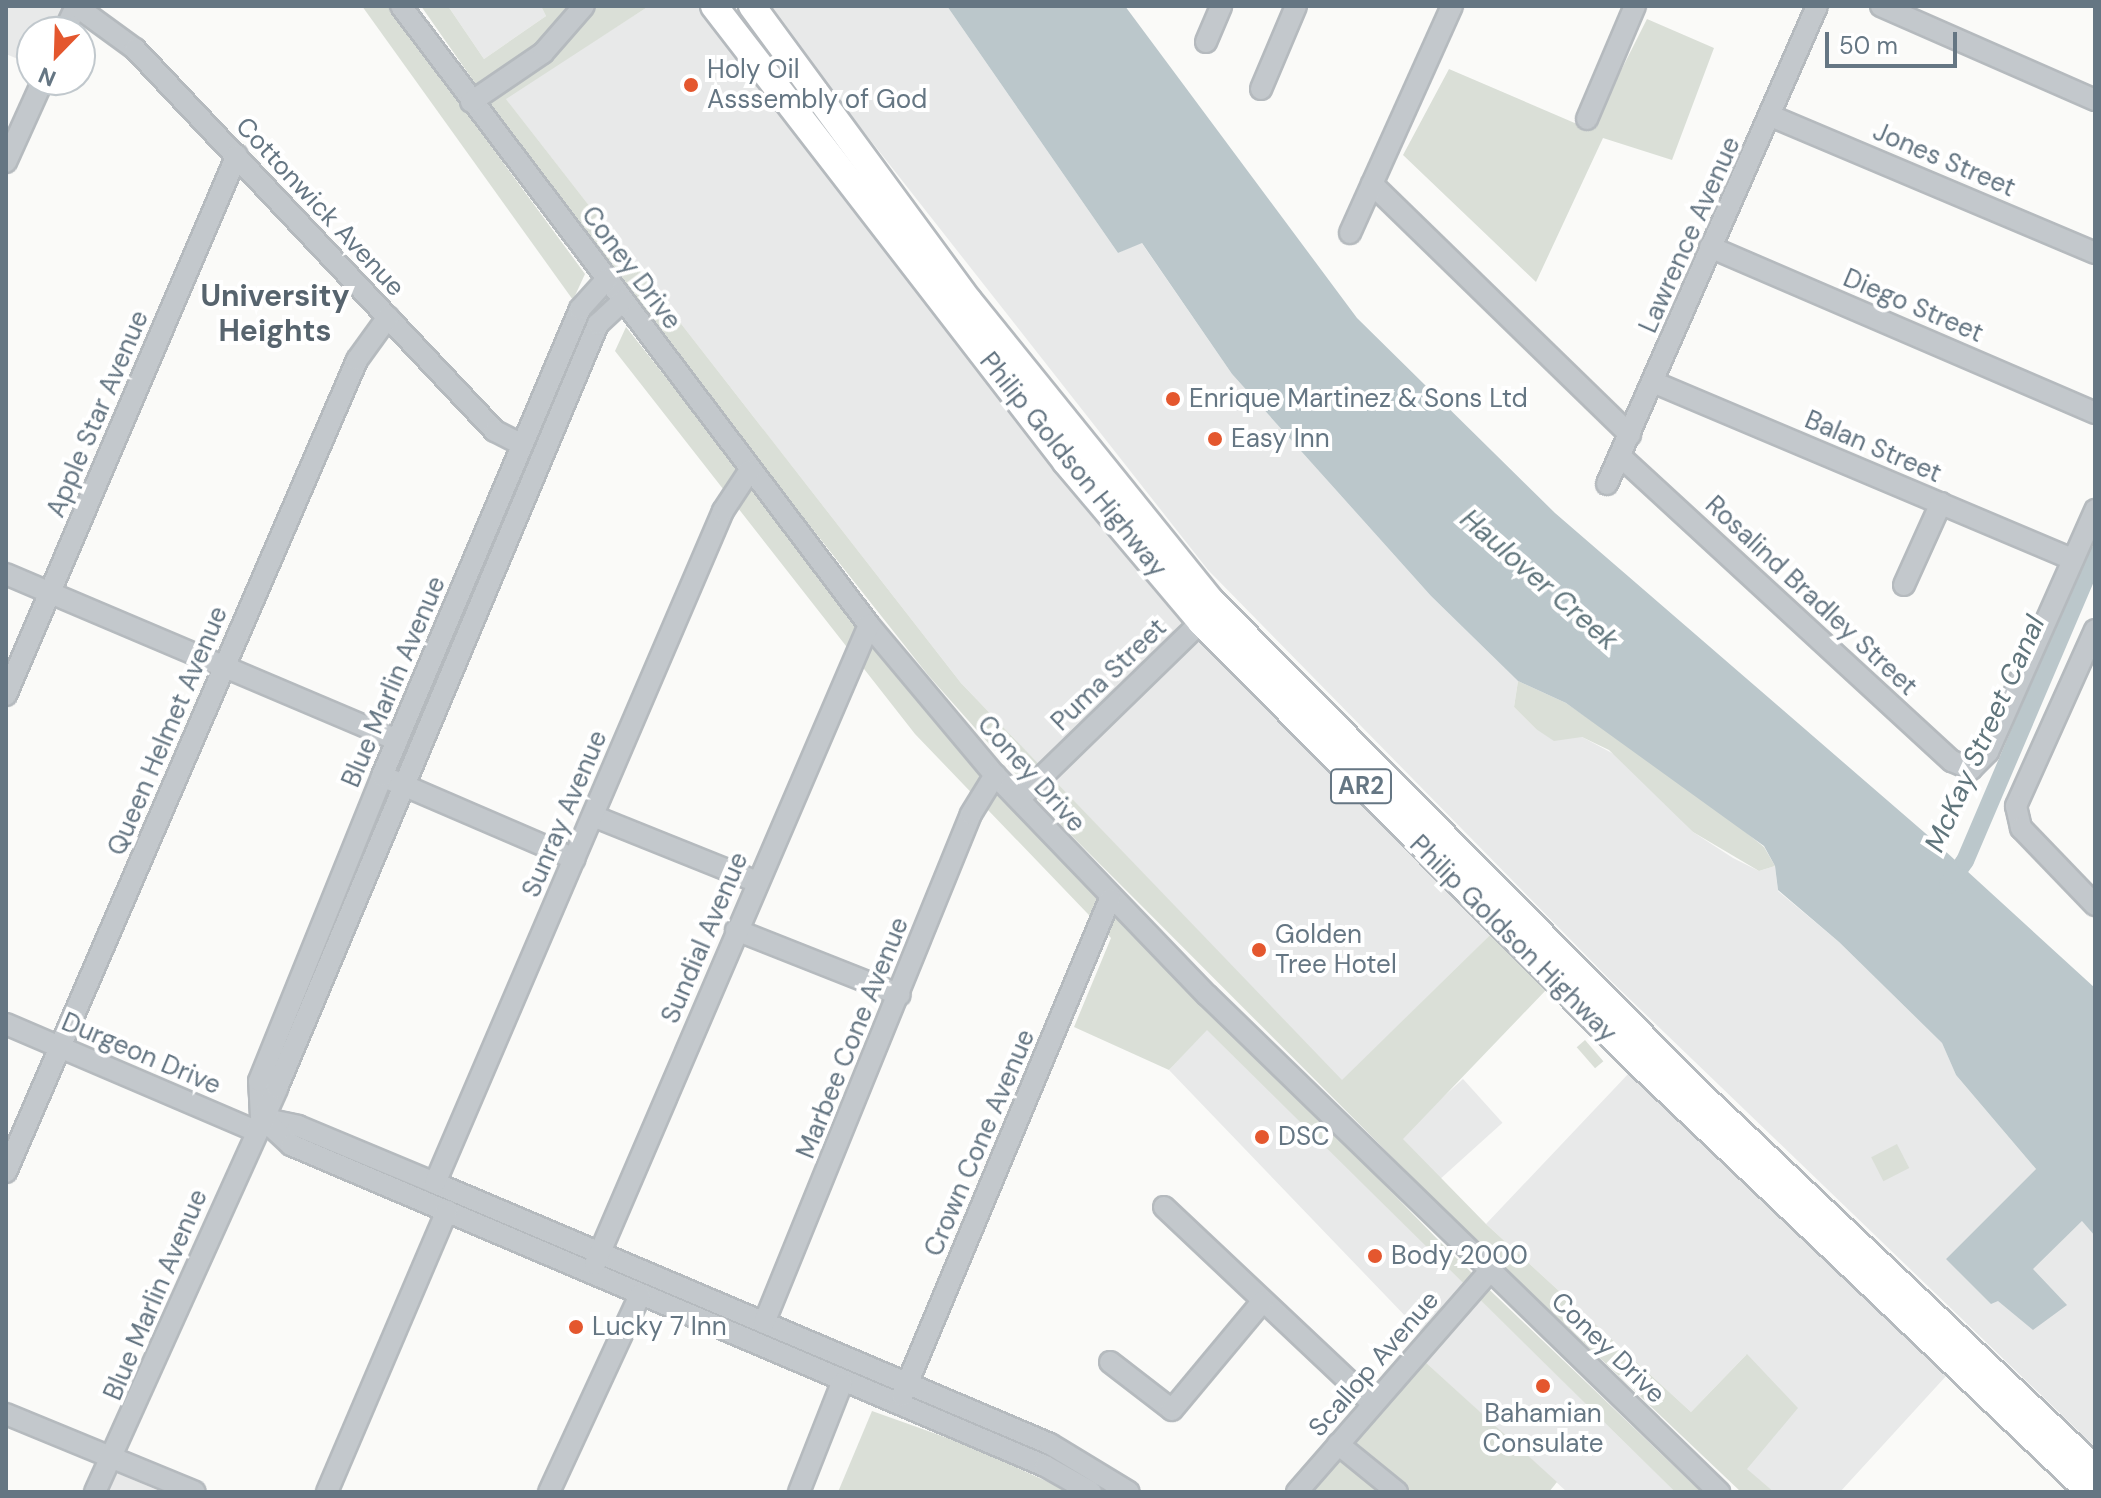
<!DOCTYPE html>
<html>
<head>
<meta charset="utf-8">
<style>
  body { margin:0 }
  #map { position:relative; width:2101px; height:1498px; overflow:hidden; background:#fafaf8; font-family:"DM Sans",sans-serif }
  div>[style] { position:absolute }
  .built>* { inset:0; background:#e8e9e9; transform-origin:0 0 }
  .green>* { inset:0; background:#dadfd7; transform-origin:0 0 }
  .water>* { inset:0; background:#bbc7cb }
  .canal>* { height:18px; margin:-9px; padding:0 9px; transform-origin:9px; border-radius:9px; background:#bbc7cb }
  .roads { filter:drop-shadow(2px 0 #b5babe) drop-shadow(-2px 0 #b5babe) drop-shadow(0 2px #b5babe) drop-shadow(0 -2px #b5babe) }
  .minor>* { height:20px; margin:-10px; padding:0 10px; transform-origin:10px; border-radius:10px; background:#c3c8cc }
  .major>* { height:26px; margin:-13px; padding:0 13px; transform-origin:13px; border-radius:13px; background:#fff }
  .dots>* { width:22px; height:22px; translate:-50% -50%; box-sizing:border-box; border:4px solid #fff; border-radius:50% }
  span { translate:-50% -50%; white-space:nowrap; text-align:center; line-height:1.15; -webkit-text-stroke:8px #fff; paint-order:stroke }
  .shield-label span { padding:2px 6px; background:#fff; border:2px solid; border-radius:6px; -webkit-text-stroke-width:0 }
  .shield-label { font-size:24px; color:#657683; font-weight:700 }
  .poi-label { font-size:26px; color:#657683 }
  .left { translate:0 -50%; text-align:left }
  .street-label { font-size:26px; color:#657683 }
  .water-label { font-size:28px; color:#60757c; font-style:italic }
  .quarter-label { font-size:30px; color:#57646e; font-weight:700 }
  .frame { position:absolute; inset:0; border:8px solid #657683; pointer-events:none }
  .north { position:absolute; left:16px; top:16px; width:80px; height:80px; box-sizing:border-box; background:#fff; border:2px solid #c1c8cd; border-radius:50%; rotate:203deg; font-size:22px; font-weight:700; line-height:32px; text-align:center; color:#657683 }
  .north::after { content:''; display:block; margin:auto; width:28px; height:36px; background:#e4572e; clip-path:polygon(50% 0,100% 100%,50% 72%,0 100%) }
  .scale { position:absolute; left:1825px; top:32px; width:132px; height:36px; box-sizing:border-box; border:4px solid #657683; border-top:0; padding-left:10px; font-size:24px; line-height:28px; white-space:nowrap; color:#657683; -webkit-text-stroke:6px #fff; paint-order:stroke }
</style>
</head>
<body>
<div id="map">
  <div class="built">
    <div style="clip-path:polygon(6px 6px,77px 6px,65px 32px,32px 32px,32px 65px,6px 54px)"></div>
    <div style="clip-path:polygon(448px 6px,541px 6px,546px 16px,484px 59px)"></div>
    <div style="clip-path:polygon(649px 6px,700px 6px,741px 51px,1302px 742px,1491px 934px,1342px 1081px,961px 683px,505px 98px)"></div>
    <div style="clip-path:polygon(765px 6px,947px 6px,1118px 253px,1141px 242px,1232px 374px,1431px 596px,1518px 681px,1514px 707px,1536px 729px,1582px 737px,1625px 760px,1693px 832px,1733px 858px,1759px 871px,1775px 866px,1778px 891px,1839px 942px,1942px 1043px,1956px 1075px,2036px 1169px,1946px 1259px,2032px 1269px,2083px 1220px,2095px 1236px,2095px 1447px,1613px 983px,1208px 570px)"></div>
    <div style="clip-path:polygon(1207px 1029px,1476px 1295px,1675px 1492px,1567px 1492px,1422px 1359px,1434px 1346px,1169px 1070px)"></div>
    <div style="clip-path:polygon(1630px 1072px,1947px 1375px,1840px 1492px,1774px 1492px,1747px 1470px,1746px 1355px,1691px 1412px,1486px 1224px)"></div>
    <div style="left:1463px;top:1079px;width:59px;height:85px;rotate:48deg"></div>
    <div style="clip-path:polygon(112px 1471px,162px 1492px,103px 1492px)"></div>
  </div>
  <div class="green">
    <div style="clip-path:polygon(362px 6px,388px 6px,585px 274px,573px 300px)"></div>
    <div style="clip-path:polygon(421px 6px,448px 6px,484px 59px,546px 16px,541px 6px,649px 6px,506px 99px,961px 683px,1342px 1080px,1491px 934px,1546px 990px,1403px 1139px,1486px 1224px,1691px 1412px,1747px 1354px,1798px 1408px,1747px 1469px,1774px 1492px,1741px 1492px,1466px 1231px,1060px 824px,928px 675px,753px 454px,545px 183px)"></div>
    <div style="clip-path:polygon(1647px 19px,1714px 48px,1672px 160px,1603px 138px,1536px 282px,1403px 155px,1449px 69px,1591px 130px)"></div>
    <div style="clip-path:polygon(626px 327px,972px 763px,1449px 1251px,1701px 1492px,1675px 1492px,1207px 1030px,1169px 1070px,1074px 1027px,1111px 938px,915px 734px,615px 351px)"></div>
    <div style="clip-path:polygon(1518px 681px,1566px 703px,1706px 800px,1764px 847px,1775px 866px,1759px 871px,1693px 832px,1609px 750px,1582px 737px,1554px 741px,1536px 729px,1514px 707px)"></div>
    <div style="left:1585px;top:1040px;width:28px;height:11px;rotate:49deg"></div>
    <div style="left:1897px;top:1144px;width:27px;height:29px;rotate:63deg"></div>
    <div style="clip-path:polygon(1422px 1359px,1557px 1482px,1549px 1492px,1303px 1492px)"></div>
    <div style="clip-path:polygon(872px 1411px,970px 1446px,1070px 1492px,838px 1492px)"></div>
  </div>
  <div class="water">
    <div style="clip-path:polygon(947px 6px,1125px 6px,1357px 318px,1555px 513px,1932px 839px,2095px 988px,2095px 1236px,2082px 1221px,2033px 1269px,2067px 1305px,2033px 1330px,1998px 1301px,1991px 1304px,1946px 1259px,2036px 1169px,1956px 1075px,1942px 1043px,1839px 942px,1778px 890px,1775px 866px,1764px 846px,1566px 703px,1518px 681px,1431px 596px,1232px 374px,1142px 243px,1118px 253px)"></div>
  </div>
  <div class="canal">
    <div style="left:1948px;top:885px;width:29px;rotate:-55deg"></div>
    <div style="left:1965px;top:861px;width:332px;rotate:-66.9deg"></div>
  </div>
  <div class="roads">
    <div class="minor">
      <div style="left:401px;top:6px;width:776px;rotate:52.91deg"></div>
      <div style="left:869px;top:625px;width:196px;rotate:50deg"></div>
      <div style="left:995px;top:775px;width:306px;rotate:46.1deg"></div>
      <div style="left:1207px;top:995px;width:714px;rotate:44.15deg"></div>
      <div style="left:1881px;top:6px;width:234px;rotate:23.7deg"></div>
      <div style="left:64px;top:32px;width:29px;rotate:-65deg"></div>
      <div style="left:76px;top:6px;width:73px;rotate:36.1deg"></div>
      <div style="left:135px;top:49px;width:525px;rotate:46.7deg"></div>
      <div style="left:495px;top:431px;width:30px;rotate:27deg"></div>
      <div style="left:1206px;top:42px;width:39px;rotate:-67deg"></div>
      <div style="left:1261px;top:89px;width:90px;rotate:-67.1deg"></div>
      <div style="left:471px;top:102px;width:87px;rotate:-34.2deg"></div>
      <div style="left:543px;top:53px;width:62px;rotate:-48.9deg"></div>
      <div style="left:1771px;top:116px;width:352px;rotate:22.9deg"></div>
      <div style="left:1587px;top:119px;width:123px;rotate:-67deg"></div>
      <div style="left:6px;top:162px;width:90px;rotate:-65.7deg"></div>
      <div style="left:1372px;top:184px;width:360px;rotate:44.2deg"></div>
      <div style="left:1350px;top:233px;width:249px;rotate:-65.8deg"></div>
      <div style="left:1710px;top:247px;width:419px;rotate:23.3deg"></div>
      <div style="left:1653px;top:382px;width:456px;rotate:22.9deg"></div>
      <div style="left:1620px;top:456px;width:451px;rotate:42.6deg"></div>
      <div style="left:1952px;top:761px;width:21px;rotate:23deg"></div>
      <div style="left:1971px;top:769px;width:24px;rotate:-45deg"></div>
      <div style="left:1988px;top:752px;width:265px;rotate:-66.1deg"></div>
      <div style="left:1607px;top:484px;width:522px;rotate:-66.28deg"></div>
      <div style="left:6px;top:574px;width:425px;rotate:23deg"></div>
      <div style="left:1904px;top:585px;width:90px;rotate:-65.7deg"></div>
      <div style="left:2095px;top:630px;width:193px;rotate:114.2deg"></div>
      <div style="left:2016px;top:806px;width:23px;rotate:77deg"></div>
      <div style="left:2021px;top:828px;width:107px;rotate:46.1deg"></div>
      <div style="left:6px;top:695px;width:587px;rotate:-66.84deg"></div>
      <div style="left:389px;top:779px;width:202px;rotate:23.3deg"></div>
      <div style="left:1019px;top:799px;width:254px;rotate:-44.2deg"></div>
      <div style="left:593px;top:816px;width:177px;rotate:21.9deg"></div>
      <div style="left:736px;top:930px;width:176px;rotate:21.6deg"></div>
      <div style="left:6px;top:1024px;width:272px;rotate:23.2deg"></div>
      <div style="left:261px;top:1117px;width:36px;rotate:-93deg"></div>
      <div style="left:259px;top:1081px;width:329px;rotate:-68deg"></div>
      <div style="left:382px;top:776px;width:507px;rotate:-67.02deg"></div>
      <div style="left:580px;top:309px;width:40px;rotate:-48deg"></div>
      <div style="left:261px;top:1118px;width:38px;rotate:12deg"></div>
      <div style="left:298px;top:1126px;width:148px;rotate:22.6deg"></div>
      <div style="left:435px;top:1183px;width:668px;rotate:23deg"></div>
      <div style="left:1050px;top:1444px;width:92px;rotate:31.3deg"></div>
      <div style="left:262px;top:1118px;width:40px;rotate:43deg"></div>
      <div style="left:291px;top:1145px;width:819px;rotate:23.06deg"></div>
      <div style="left:1045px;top:1466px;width:53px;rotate:29.5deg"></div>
      <div style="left:6px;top:1172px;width:885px;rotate:-66.62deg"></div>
      <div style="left:357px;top:360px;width:53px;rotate:-54.2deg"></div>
      <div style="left:435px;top:1183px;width:731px;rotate:-66.8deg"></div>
      <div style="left:723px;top:511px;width:49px;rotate:-56.6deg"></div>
      <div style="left:1164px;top:1207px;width:286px;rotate:43.3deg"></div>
      <div style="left:595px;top:1264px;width:695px;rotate:-66.79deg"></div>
      <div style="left:764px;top:1323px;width:549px;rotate:-67.87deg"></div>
      <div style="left:971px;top:814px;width:46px;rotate:-58.4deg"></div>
      <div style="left:1110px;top:1362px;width:78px;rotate:37.7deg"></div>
      <div style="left:1172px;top:1410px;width:141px;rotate:-50.2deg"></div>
      <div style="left:902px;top:1396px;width:539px;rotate:-67.29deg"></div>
      <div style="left:6px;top:1414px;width:204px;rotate:22.4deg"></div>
      <div style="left:1338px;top:1444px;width:76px;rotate:39.1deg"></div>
      <div style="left:95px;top:1492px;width:443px;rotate:-65.7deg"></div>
      <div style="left:277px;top:1088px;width:829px;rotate:-67.21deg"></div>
      <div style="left:598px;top:324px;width:34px;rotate:-43deg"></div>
      <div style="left:327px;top:1492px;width:306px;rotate:-66.9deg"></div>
      <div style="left:549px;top:1492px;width:217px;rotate:-65.2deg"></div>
      <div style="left:799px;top:1492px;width:117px;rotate:-68.5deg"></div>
      <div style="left:1297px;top:1492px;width:295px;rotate:-48.9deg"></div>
    </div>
    <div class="major">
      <div style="left:714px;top:6px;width:576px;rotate:52.33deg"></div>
      <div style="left:1066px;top:462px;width:209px;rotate:49.8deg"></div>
      <div style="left:1201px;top:622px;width:623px;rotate:45.2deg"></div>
      <div style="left:1640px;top:1064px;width:621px;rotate:43.56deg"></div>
      <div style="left:752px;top:6px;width:366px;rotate:53.7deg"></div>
      <div style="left:969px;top:301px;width:387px;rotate:51.1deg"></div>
      <div style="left:1212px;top:602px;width:691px;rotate:45.29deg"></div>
      <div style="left:1698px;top:1093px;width:547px;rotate:43.44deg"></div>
    </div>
  </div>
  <div class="dots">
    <div style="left:691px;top:85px;background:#e4572e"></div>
    <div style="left:1173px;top:399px;background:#e4572e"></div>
    <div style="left:1215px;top:439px;background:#e4572e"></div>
    <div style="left:1259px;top:950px;background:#e4572e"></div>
    <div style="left:1262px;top:1137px;background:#e4572e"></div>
    <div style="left:1375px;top:1256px;background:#e4572e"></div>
    <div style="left:576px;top:1327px;background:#e4572e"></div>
    <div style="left:1543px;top:1386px;background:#e4572e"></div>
  </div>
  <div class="shield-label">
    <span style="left:1361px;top:786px">AR2</span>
  </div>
  <div class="poi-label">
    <span class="left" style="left:707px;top:85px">Holy Oil<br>Asssembly of God</span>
    <span class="left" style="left:1189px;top:399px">Enrique Martinez &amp; Sons Ltd</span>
    <span class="left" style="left:1231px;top:439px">Easy Inn</span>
    <span class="left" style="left:1275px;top:950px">Golden<br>Tree Hotel</span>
    <span class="left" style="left:1278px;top:1137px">DSC</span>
    <span class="left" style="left:1391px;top:1256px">Body 2000</span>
    <span class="left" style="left:592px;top:1327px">Lucky 7 Inn</span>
    <span style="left:1543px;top:1429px">Bahamian<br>Consulate</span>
  </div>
  <div class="street-label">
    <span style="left:1944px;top:160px;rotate:23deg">Jones Street</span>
    <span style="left:320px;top:207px;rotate:47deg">Cottonwick Avenue</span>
    <span style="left:1690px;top:235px;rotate:-66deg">Lawrence Avenue</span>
    <span style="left:631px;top:268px;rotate:53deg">Coney Drive</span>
    <span style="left:1913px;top:306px;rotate:23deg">Diego Street</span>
    <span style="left:98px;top:414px;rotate:-67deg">Apple Star Avenue</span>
    <span style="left:1873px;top:447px;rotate:23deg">Balan Street</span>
    <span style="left:1073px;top:465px;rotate:51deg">Philip Goldson Highway</span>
    <span style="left:1811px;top:596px;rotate:43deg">Rosalind Bradley Street</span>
    <span style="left:1109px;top:675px;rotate:-44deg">Puma Street</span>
    <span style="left:394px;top:682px;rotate:-67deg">Blue Marlin Avenue</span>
    <span style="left:168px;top:731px;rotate:-67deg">Queen Helmet Avenue</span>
    <span style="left:1031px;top:774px;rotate:48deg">Coney Drive</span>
    <span style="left:565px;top:814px;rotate:-67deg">Sunray Avenue</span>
    <span style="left:705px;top:938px;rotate:-67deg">Sundial Avenue</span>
    <span style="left:1513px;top:939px;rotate:45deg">Philip Goldson Highway</span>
    <span style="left:853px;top:1038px;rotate:-68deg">Marbee Cone Avenue</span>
    <span style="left:141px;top:1054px;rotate:23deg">Durgeon Drive</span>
    <span style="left:980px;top:1143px;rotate:-67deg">Crown Cone Avenue</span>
    <span style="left:156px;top:1295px;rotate:-67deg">Blue Marlin Avenue</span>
    <span style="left:1608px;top:1348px;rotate:44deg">Coney Drive</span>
    <span style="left:1374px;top:1364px;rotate:-49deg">Scallop Avenue</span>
  </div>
  <div class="water-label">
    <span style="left:1539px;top:580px;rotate:41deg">Haulover Creek</span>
    <span style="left:1985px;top:734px;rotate:-66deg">McKay Street Canal</span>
  </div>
  <div class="quarter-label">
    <span style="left:275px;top:313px">University<br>Heights</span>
  </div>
  <div class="frame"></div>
  <div class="north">N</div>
  <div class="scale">50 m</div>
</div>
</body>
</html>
